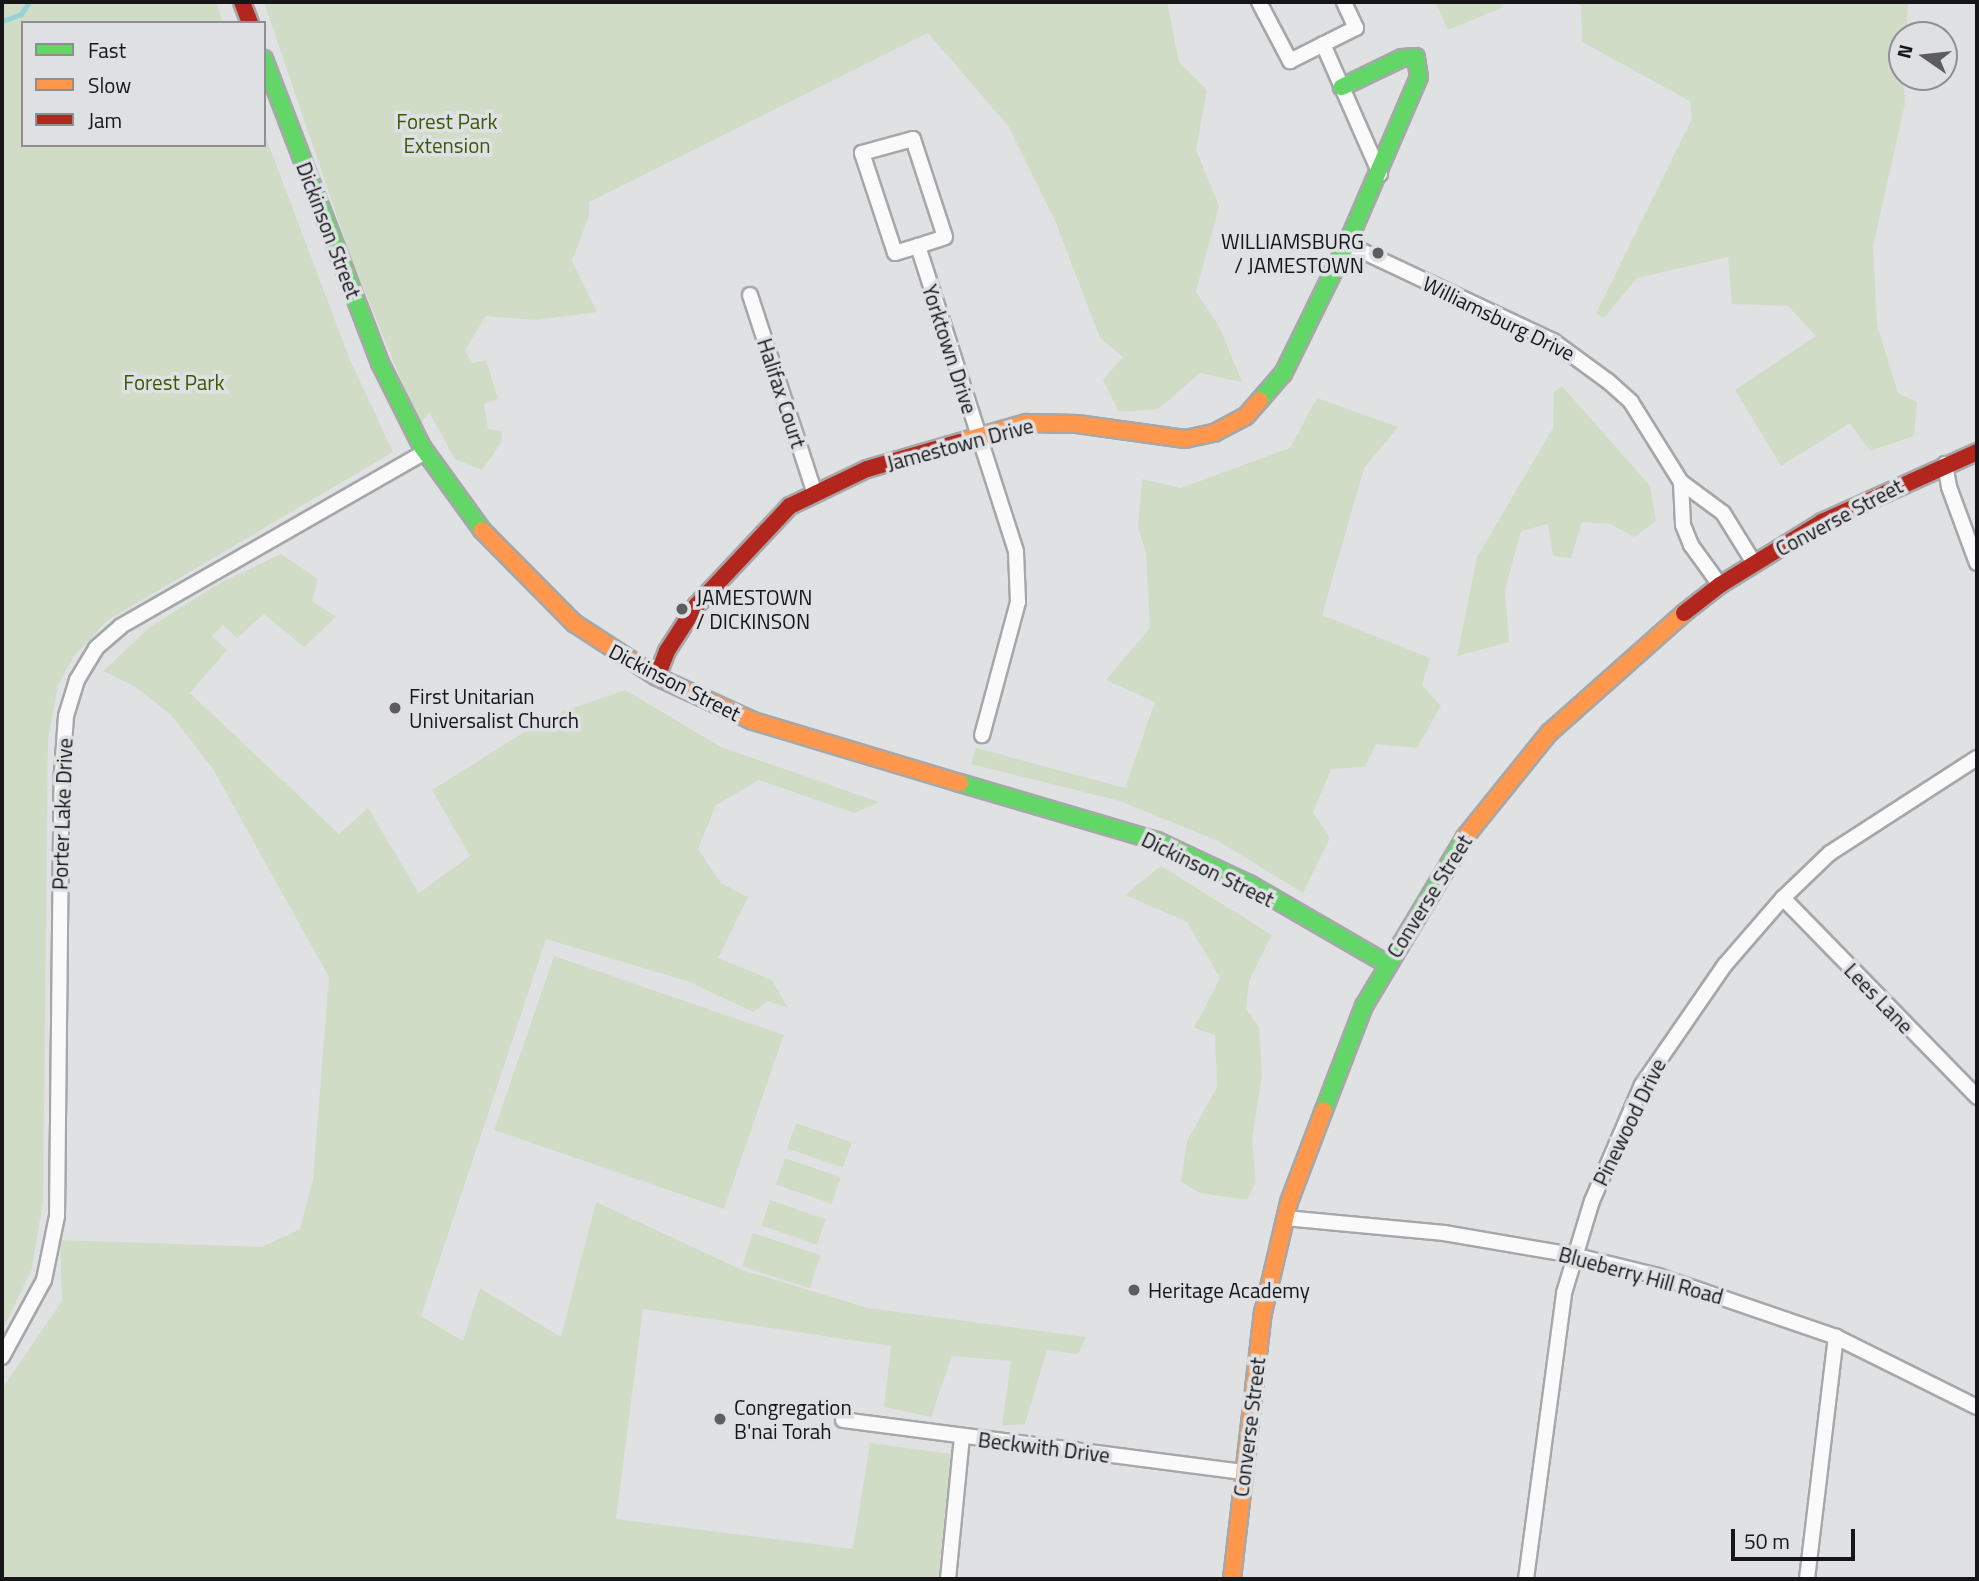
<!DOCTYPE html>
<html>
<head>
<meta charset="utf-8">
<style>
  body { margin:0 }
  #map { position:relative; width:1979px; height:1581px; overflow:hidden; background:#e0e1e3; font-family:"Titillium Web",sans-serif }
  div>[style] { position:absolute }
  .green>* { inset:0; background:#d1dcc6; transform-origin:0 0 }
  .stream>* { height:5px; margin:-2.5px; padding:0 2.5px; transform-origin:2.5px; border-radius:2.5px; background:#99d2d4 }
  .roads { filter:drop-shadow(2px 0 #a6a7a9) drop-shadow(-2px 0 #a6a7a9) drop-shadow(0 2px #a6a7a9) drop-shadow(0 -2px #a6a7a9) }
  .street>* { height:14px; margin:-7px; padding:0 7px; transform-origin:7px; border-radius:7px; background:#fafafb }
  .fast>* { height:16px; margin:-8px; padding:0 8px; transform-origin:8px; border-radius:8px; background:#63d668 }
  .slow>* { height:16px; margin:-8px; padding:0 8px; transform-origin:8px; border-radius:8px; background:#ff974d }
  .jam>* { height:16px; margin:-8px; padding:0 8px; transform-origin:8px; border-radius:8px; background:#b3261e }
  .dots>* { width:19px; height:19px; translate:-50% -50%; box-sizing:border-box; border:4px solid #dfe0e4; border-radius:50% }
  span { translate:-50% -50%; white-space:nowrap; text-align:center; line-height:1.15; -webkit-text-stroke:7px #dfe0e4; paint-order:stroke }
  .park-label { font-size:21px; color:#3c5903 }
  .street-label { font-size:21px; color:#161618 }
  .poi-label { font-size:21px; color:#161618 }
  .right { translate:-100% -50%; text-align:right }
  .left { translate:0 -50%; text-align:left }
  .frame { position:absolute; inset:0; border:4px solid #161618; pointer-events:none }
  .legend { position:absolute; left:21px; top:21px; width:245px; height:126px; box-sizing:border-box; background:#dfe0e4; border:2px solid #8f8f92; margin:0; padding:9px 12px; list-style:none; font-size:21px; color:#161618 }
  .legend li { display:flex; align-items:center; gap:14px; height:35px }
  .legend b { width:35px; border:2px solid #8f8f92 }
  .north { position:absolute; left:1888px; top:21px; width:70px; height:70px; box-sizing:border-box; background:#dfe0e4; border:2px solid #8f8f92; border-radius:50%; rotate:284deg; font-size:19px; font-weight:700; line-height:28px; text-align:center; color:#161618 }
  .north::after { content:''; display:block; margin:auto; width:24px; height:32px; background:#5d5d5f; clip-path:polygon(50% 0,100% 100%,50% 72%,0 100%) }
  .scale { position:absolute; left:1731px; top:1529px; width:124px; height:32px; box-sizing:border-box; border:4px solid #161618; border-top:0; padding-left:9px; font-size:21px; line-height:24px; white-space:nowrap; color:#161618; -webkit-text-stroke:5px #dfe0e4; paint-order:stroke }
</style>
</head>
<body>
<div id="map">
  <div class="green">
    <div style="clip-path:polygon(2px 2px,216px 2px,223px 23px,23px 23px,23px 145px,264px 145px,264px 132px,350px 360px,393px 452px,108px 620px,74px 656px,58px 685px,48px 738px,43px 1201px,32px 1269px,2px 1331px)"></div>
    <div style="clip-path:polygon(264px 2px,1167px 2px,1179px 62px,1207px 90px,1196px 150px,1219px 206px,1196px 292px,1219px 326px,1242px 382px,1200px 373px,1158px 409px,1119px 412px,1103px 380px,1123px 357px,1100px 338px,1056px 223px,1009px 127px,928px 33px,589px 202px,589px 216px,572px 261px,597px 312px,535px 320px,486px 316px,465px 350px,472px 363px,486px 360px,498px 399px,484px 404px,488px 429px,502px 431px,501px 443px,482px 470px,455px 459px,429px 412px,420px 426px,350px 255px)"></div>
    <div style="clip-path:polygon(1435px 2px,1503px 2px,1501px 8px,1448px 30px)"></div>
    <div style="clip-path:polygon(1572px 2px,1908px 2px,1907px 35px,1902px 35px,1905px 104px,1873px 246px,1877px 325px,1898px 393px,1917px 402px,1914px 436px,1870px 451px,1850px 423px,1781px 466px,1735px 390px,1816px 336px,1788px 306px,1732px 304px,1728px 257px,1637px 278px,1604px 318px,1596px 313px,1692px 119px,1690px 101px,1582px 42px,1581px 5px)"></div>
    <div style="clip-path:polygon(1562px 386px,1650px 486px,1656px 521px,1634px 537px,1610px 524px,1582px 522px,1571px 558px,1553px 556px,1548px 524px,1521px 531px,1505px 590px,1509px 642px,1457px 656px,1477px 557px,1553px 428px,1554px 392px)"></div>
    <div style="clip-path:polygon(1317px 398px,1398px 427px,1364px 468px,1322px 615px,1430px 658px,1422px 685px,1441px 706px,1417px 748px,1376px 744px,1365px 767px,1331px 769px,1313px 812px,1330px 838px,1303px 893px,1218px 841px,1120px 801px,971px 764px,976px 748px,1125px 788px,1155px 702px,1106px 680px,1150px 628px,1146px 553px,1138px 528px,1142px 479px,1181px 488px,1290px 448px)"></div>
    <div style="clip-path:polygon(281px 554px,318px 579px,312px 601px,336px 617px,304px 647px,264px 614px,237px 638px,223px 625px,212px 636px,227px 650px,190px 693px,339px 834px,368px 808px,419px 893px,470px 856px,432px 790px,550px 716px,625px 690px,721px 747px,879px 802px,854px 813px,759px 780px,716px 805px,698px 849px,721px 883px,748px 897px,718px 958px,772px 980px,788px 1008px,768px 1001px,753px 1012px,690px 982px,546px 939px,421px 1316px,463px 1341px,480px 1288px,561px 1337px,596px 1202px,742px 1270px,868px 1308px,1086px 1337px,1078px 1354px,1047px 1350px,1025px 1424px,1002px 1426px,1011px 1361px,952px 1356px,931px 1417px,884px 1407px,891px 1346px,643px 1309px,616px 1519px,853px 1549px,870px 1443px,951px 1454px,938px 1579px,2px 1579px,2px 1389px,62px 1301px,60px 1240px,262px 1247px,300px 1229px,313px 1179px,329px 977px,213px 769px,171px 715px,137px 688px,103px 671px,150px 627px,220px 583px)"></div>
    <div style="clip-path:polygon(1161px 866px,1272px 935px,1249px 981px,1246px 1009px,1259px 1027px,1262px 1075px,1252px 1140px,1256px 1182px,1247px 1200px,1200px 1193px,1181px 1182px,1187px 1141px,1217px 1087px,1215px 1035px,1194px 1028px,1220px 978px,1187px 922px,1125px 895px)"></div>
    <div style="left:554px;top:956px;width:243px;height:184px;rotate:19deg"></div>
    <div style="left:796px;top:1123px;width:59px;height:27px;rotate:19deg"></div>
    <div style="left:785px;top:1158px;width:59px;height:28px;rotate:19deg"></div>
    <div style="left:770px;top:1200px;width:59px;height:27px;rotate:19deg"></div>
    <div style="left:753px;top:1233px;width:71px;height:35px;rotate:18deg"></div>
  </div>
  <div class="stream">
    <div style="left:2px;top:21px;width:20px;rotate:-20deg"></div>
    <div style="left:21px;top:14px;width:14px;rotate:-56deg"></div>
  </div>
  <div class="roads">
    <div class="street">
      <div style="left:1259px;top:2px;width:67px;rotate:62.3deg"></div>
      <div style="left:1290px;top:61px;width:74px;rotate:-26.6deg"></div>
      <div style="left:1356px;top:28px;width:29px;rotate:-115deg"></div>
      <div style="left:1323px;top:44px;width:142px;rotate:66.3deg"></div>
      <div style="left:1347px;top:244px;width:228px;rotate:25.2deg"></div>
      <div style="left:1553px;top:341px;width:69px;rotate:36.2deg"></div>
      <div style="left:1609px;top:382px;width:30px;rotate:42deg"></div>
      <div style="left:1631px;top:402px;width:94px;rotate:58deg"></div>
      <div style="left:1681px;top:482px;width:43px;rotate:87.3deg"></div>
      <div style="left:1683px;top:525px;width:22px;rotate:68deg"></div>
      <div style="left:1691px;top:545px;width:49px;rotate:54.1deg"></div>
      <div style="left:918px;top:246px;width:28px;rotate:-18deg"></div>
      <div style="left:945px;top:237px;width:103px;rotate:-108.1deg"></div>
      <div style="left:913px;top:139px;width:53px;rotate:164.6deg"></div>
      <div style="left:862px;top:153px;width:105px;rotate:71.7deg"></div>
      <div style="left:895px;top:253px;width:24px;rotate:-17deg"></div>
      <div style="left:918px;top:246px;width:321px;rotate:72.2deg"></div>
      <div style="left:1016px;top:552px;width:50px;rotate:87.7deg"></div>
      <div style="left:1018px;top:602px;width:138px;rotate:105.1deg"></div>
      <div style="left:750px;top:295px;width:206px;rotate:71.9deg"></div>
      <div style="left:1945px;top:464px;width:23px;rotate:80deg"></div>
      <div style="left:1949px;top:487px;width:81px;rotate:69.8deg"></div>
      <div style="left:1681px;top:482px;width:52px;rotate:36.4deg"></div>
      <div style="left:1723px;top:513px;width:59px;rotate:58.2deg"></div>
      <div style="left:1783px;top:898px;width:278px;rotate:45.7deg"></div>
      <div style="left:1285px;top:1218px;width:160px;rotate:5.4deg"></div>
      <div style="left:1444px;top:1233px;width:131px;rotate:9.7deg"></div>
      <div style="left:1573px;top:1255px;width:88px;rotate:13.9deg"></div>
      <div style="left:1658px;top:1276px;width:188px;rotate:18.9deg"></div>
      <div style="left:1836px;top:1337px;width:157px;rotate:26.4deg"></div>
      <div style="left:2px;top:1357px;width:88px;rotate:-61.4deg"></div>
      <div style="left:44px;top:1280px;width:65px;rotate:-78.5deg"></div>
      <div style="left:57px;top:1216px;width:443px;rotate:-89.4deg"></div>
      <div style="left:62px;top:773px;width:57px;rotate:-86deg"></div>
      <div style="left:66px;top:716px;width:38px;rotate:-73deg"></div>
      <div style="left:77px;top:680px;width:37px;rotate:-59deg"></div>
      <div style="left:96px;top:648px;width:33px;rotate:-41deg"></div>
      <div style="left:121px;top:626px;width:350px;rotate:-29.8deg"></div>
      <div style="left:843px;top:1420px;width:404px;rotate:7.4deg"></div>
      <div style="left:948px;top:1579px;width:143px;rotate:-84.4deg"></div>
      <div style="left:1526px;top:1579px;width:289px;rotate:-82.4deg"></div>
      <div style="left:1564px;top:1293px;width:96px;rotate:-73.1deg"></div>
      <div style="left:1592px;top:1201px;width:126px;rotate:-66.7deg"></div>
      <div style="left:1642px;top:1085px;width:145px;rotate:-55.4deg"></div>
      <div style="left:1724px;top:966px;width:90px;rotate:-49.1deg"></div>
      <div style="left:1783px;top:898px;width:65px;rotate:-43.8deg"></div>
      <div style="left:1830px;top:853px;width:175px;rotate:-32.9deg"></div>
      <div style="left:1807px;top:1579px;width:244px;rotate:-83.2deg"></div>
    </div>
    <div class="fast">
      <div style="left:264px;top:59px;width:325px;rotate:69.1deg"></div>
      <div style="left:380px;top:363px;width:94px;rotate:63.4deg"></div>
      <div style="left:422px;top:447px;width:102px;rotate:54.1deg"></div>
      <div style="left:1260px;top:400px;width:35px;rotate:-49deg"></div>
      <div style="left:1283px;top:374px;width:145px;rotate:-63.8deg"></div>
      <div style="left:1347px;top:244px;width:182px;rotate:-66.7deg"></div>
      <div style="left:1419px;top:77px;width:20px;rotate:-99deg"></div>
      <div style="left:1416px;top:57px;width:14px;rotate:176deg"></div>
      <div style="left:1402px;top:58px;width:67px;rotate:154.2deg"></div>
      <div style="left:960px;top:783px;width:205px;rotate:16.4deg"></div>
      <div style="left:1157px;top:841px;width:102px;rotate:25.1deg"></div>
      <div style="left:1249px;top:884px;width:160px;rotate:30.1deg"></div>
      <div style="left:1324px;top:1110px;width:111px;rotate:-69deg"></div>
      <div style="left:1364px;top:1006px;width:197px;rotate:-59.1deg"></div>
    </div>
    <div class="slow">
      <div style="left:960px;top:442px;width:69px;rotate:-16.1deg"></div>
      <div style="left:1026px;top:423px;width:51px;rotate:1.1deg"></div>
      <div style="left:1077px;top:424px;width:109px;rotate:7.9deg"></div>
      <div style="left:1185px;top:439px;width:30px;rotate:-12deg"></div>
      <div style="left:1214px;top:433px;width:36px;rotate:-28deg"></div>
      <div style="left:1246px;top:416px;width:21px;rotate:-49deg"></div>
      <div style="left:482px;top:530px;width:131px;rotate:45.3deg"></div>
      <div style="left:574px;top:623px;width:99px;rotate:33deg"></div>
      <div style="left:657px;top:677px;width:106px;rotate:24.6deg"></div>
      <div style="left:753px;top:721px;width:216px;rotate:16.7deg"></div>
      <div style="left:1465px;top:837px;width:134px;rotate:-51.1deg"></div>
      <div style="left:1549px;top:733px;width:181px;rotate:-41.6deg"></div>
      <div style="left:1232px;top:1579px;width:268px;rotate:-83.4deg"></div>
      <div style="left:1263px;top:1313px;width:114px;rotate:-76.8deg"></div>
      <div style="left:1289px;top:1202px;width:98px;rotate:-69.2deg"></div>
    </div>
    <div class="jam">
      <div style="left:242px;top:2px;width:22px;rotate:69deg"></div>
      <div style="left:1684px;top:613px;width:46px;rotate:-37.9deg"></div>
      <div style="left:1720px;top:585px;width:120px;rotate:-31.7deg"></div>
      <div style="left:1822px;top:522px;width:170px;rotate:-24.3deg"></div>
      <div style="left:657px;top:677px;width:28px;rotate:-69deg"></div>
      <div style="left:667px;top:651px;width:54px;rotate:-57.2deg"></div>
      <div style="left:696px;top:606px;width:137px;rotate:-46.8deg"></div>
      <div style="left:790px;top:506px;width:85px;rotate:-25.7deg"></div>
      <div style="left:867px;top:469px;width:97px;rotate:-16.2deg"></div>
    </div>
  </div>
  <div class="dots">
    <div style="left:1378px;top:253px;background:#5d5d5f"></div>
    <div style="left:682px;top:609px;background:#5d5d5f"></div>
    <div style="left:395px;top:708px;background:#5d5d5f"></div>
    <div style="left:1134px;top:1290px;background:#5d5d5f"></div>
    <div style="left:720px;top:1419px;background:#5d5d5f"></div>
  </div>
  <div class="park-label">
    <span style="left:447px;top:133px">Forest Park<br>Extension</span>
    <span style="left:174px;top:382px">Forest Park</span>
  </div>
  <div class="street-label">
    <span style="left:329px;top:230px;rotate:69deg">Dickinson Street</span>
    <span style="left:1499px;top:318px;rotate:26deg">Williamsburg Drive</span>
    <span style="left:950px;top:349px;rotate:72deg">Yorktown Drive</span>
    <span style="left:782px;top:393px;rotate:72deg">Halifax Court</span>
    <span style="left:960px;top:444px;rotate:-15deg">Jamestown Drive</span>
    <span style="left:1839px;top:517px;rotate:-28deg">Converse Street</span>
    <span style="left:675px;top:682px;rotate:27deg">Dickinson Street</span>
    <span style="left:62px;top:814px;rotate:-88deg">Porter Lake Drive</span>
    <span style="left:1208px;top:869px;rotate:26deg">Dickinson Street</span>
    <span style="left:1429px;top:896px;rotate:-58deg">Converse Street</span>
    <span style="left:1879px;top:998px;rotate:46deg">Lees Lane</span>
    <span style="left:1629px;top:1122px;rotate:-64deg">Pinewood Drive</span>
    <span style="left:1641px;top:1275px;rotate:15deg">Blueberry Hill Road</span>
    <span style="left:1249px;top:1427px;rotate:-83deg">Converse Street</span>
    <span style="left:1044px;top:1447px;rotate:7deg">Beckwith Drive</span>
  </div>
  <div class="poi-label">
    <span class="right" style="left:1364px;top:253px">WILLIAMSBURG<br>/ JAMESTOWN</span>
    <span class="left" style="left:696px;top:609px">JAMESTOWN<br>/ DICKINSON</span>
    <span class="left" style="left:409px;top:708px">First Unitarian<br>Universalist Church</span>
    <span class="left" style="left:1148px;top:1290px">Heritage Academy</span>
    <span class="left" style="left:734px;top:1419px">Congregation<br>B'nai Torah</span>
  </div>
  <div class="frame"></div>
  <ul class="legend">
  <li><b style="height:9px;background:#63d668"></b>Fast</li>
  <li><b style="height:9px;background:#ff974d"></b>Slow</li>
  <li><b style="height:9px;background:#b3261e"></b>Jam</li>
  </ul>
  <div class="north">N</div>
  <div class="scale">50 m</div>
</div>
</body>
</html>
